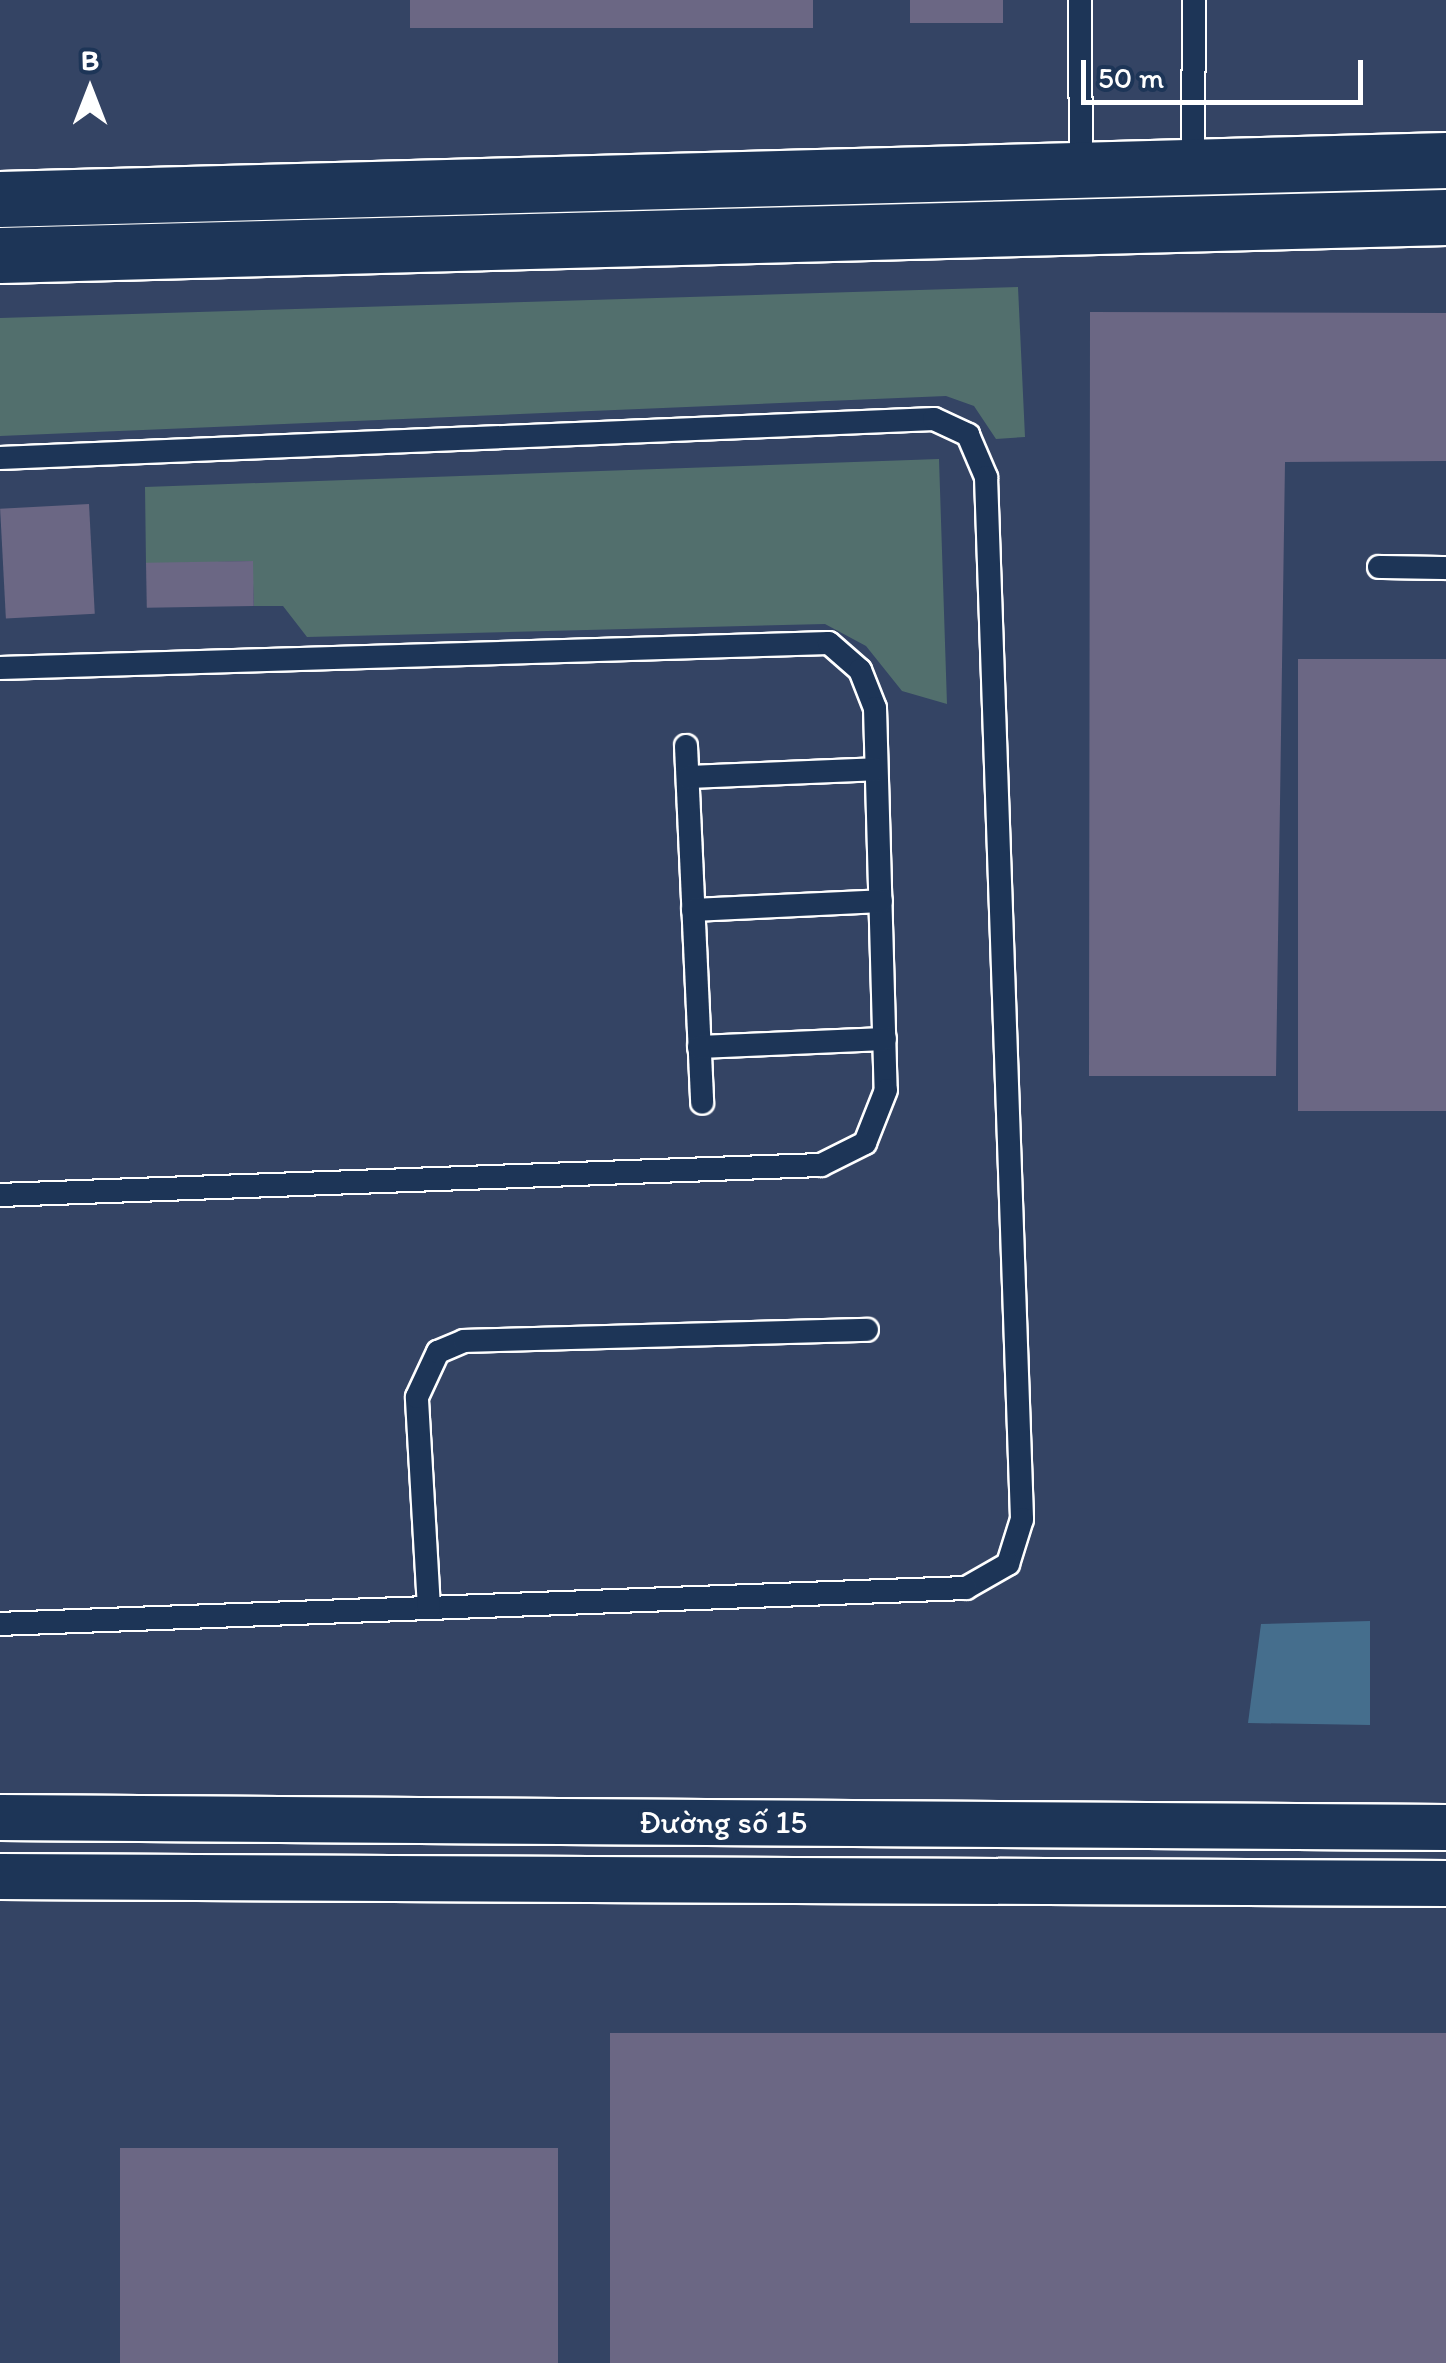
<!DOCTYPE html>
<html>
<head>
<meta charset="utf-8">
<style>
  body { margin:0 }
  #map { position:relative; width:1446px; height:2363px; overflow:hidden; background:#1d3557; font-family:Itim,sans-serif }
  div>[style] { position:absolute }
  .built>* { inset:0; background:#344464; transform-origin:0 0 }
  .green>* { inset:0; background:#526f6d }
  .water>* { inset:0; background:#456e8d }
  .building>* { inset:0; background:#6b6784; transform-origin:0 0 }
  .roads { filter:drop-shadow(2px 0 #fff) drop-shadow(-2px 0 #fff) drop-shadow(0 2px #fff) drop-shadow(0 -2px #fff) }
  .service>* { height:22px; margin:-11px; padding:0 11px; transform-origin:11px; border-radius:11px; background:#1d3557 }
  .minor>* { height:45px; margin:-22.5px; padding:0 22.5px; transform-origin:22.5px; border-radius:22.5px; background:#1d3557 }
  .tertiary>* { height:55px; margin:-27.5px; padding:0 27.5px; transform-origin:27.5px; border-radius:27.5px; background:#1d3557 }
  span { translate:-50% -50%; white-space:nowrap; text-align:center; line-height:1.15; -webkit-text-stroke:8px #1d3557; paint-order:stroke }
  .street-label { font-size:32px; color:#fff }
  .north { position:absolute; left:40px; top:40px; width:100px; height:100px; -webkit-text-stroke:8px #1d3557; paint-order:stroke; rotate:0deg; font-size:28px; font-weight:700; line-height:40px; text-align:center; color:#fff }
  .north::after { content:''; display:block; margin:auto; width:35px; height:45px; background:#fff; clip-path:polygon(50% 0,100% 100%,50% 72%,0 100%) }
  .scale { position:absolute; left:1081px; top:60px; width:282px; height:45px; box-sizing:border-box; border:5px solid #fff; border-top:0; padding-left:12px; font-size:30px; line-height:35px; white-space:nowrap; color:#fff; -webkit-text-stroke:8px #1d3557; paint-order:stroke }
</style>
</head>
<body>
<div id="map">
  <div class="built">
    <div style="left:0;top:0;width:1446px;height:2363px"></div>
  </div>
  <div class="green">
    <div style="clip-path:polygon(1018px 287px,1025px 437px,996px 439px,974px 406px,946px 396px,0 436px,0 318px)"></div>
    <div style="clip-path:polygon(939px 459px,947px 704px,902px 691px,866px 646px,825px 624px,307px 637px,283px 606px,254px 606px,252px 561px,146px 564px,145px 487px)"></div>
  </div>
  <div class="water">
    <div style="clip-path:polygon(1370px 1621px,1370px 1725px,1248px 1723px,1261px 1624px)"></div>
  </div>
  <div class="building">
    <div style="left:410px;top:0;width:403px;height:28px"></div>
    <div style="left:910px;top:0;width:93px;height:23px"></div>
    <div style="clip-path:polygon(1090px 312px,1446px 313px,1446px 461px,1285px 462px,1276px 1076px,1089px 1076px)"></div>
    <div style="left:89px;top:504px;width:110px;height:89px;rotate:87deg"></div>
    <div style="left:253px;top:561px;width:45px;height:107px;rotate:89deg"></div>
    <div style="left:1298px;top:659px;width:148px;height:452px"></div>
    <div style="left:610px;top:2033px;width:836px;height:330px"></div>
    <div style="left:120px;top:2148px;width:438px;height:215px"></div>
  </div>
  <div class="roads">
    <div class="service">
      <div style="left:1080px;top:0;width:171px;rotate:89.7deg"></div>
      <div style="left:1193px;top:171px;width:171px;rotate:-89.7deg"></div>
      <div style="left:0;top:458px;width:935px;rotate:-2.39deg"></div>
      <div style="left:934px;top:419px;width:38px;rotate:25deg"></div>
      <div style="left:968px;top:435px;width:46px;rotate:66.8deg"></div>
      <div style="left:986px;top:477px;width:1043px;rotate:88.02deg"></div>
      <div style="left:1022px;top:1519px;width:47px;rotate:107.3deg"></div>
      <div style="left:1008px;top:1564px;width:48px;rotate:150.3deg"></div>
      <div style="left:966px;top:1588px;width:967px;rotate:177.87deg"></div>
      <div style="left:1379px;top:567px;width:67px;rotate:0.9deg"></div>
      <div style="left:0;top:668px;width:829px;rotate:-1.73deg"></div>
      <div style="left:829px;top:643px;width:41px;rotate:41.1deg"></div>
      <div style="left:860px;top:670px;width:41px;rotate:68.5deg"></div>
      <div style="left:875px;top:708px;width:382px;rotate:88.4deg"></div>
      <div style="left:886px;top:1090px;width:57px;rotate:111.6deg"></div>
      <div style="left:865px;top:1143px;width:49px;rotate:153.4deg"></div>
      <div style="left:821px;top:1165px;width:822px;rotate:177.91deg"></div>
      <div style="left:686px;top:746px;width:357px;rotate:87.4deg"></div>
      <div style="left:688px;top:777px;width:188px;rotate:-2.4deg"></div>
      <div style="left:693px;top:910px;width:188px;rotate:-2.7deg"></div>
      <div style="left:699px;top:1047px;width:186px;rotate:-2.5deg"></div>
      <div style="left:429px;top:1608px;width:211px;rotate:-93.3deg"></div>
      <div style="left:417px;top:1397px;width:50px;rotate:-65deg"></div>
      <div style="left:438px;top:1352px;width:28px;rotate:-23deg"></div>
      <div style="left:464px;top:1341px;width:403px;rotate:-1.6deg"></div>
    </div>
    <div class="minor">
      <div style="left:0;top:1817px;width:1446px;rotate:0.4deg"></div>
      <div style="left:0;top:1876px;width:1446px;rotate:0.28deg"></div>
    </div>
    <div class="tertiary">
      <div style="left:0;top:199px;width:1447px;rotate:-1.54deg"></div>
      <div style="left:0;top:255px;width:1446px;rotate:-1.51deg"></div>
    </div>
  </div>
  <div class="street-label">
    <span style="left:723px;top:1822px">Đường số 15</span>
  </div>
  <div class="north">B</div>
  <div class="scale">50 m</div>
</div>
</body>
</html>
